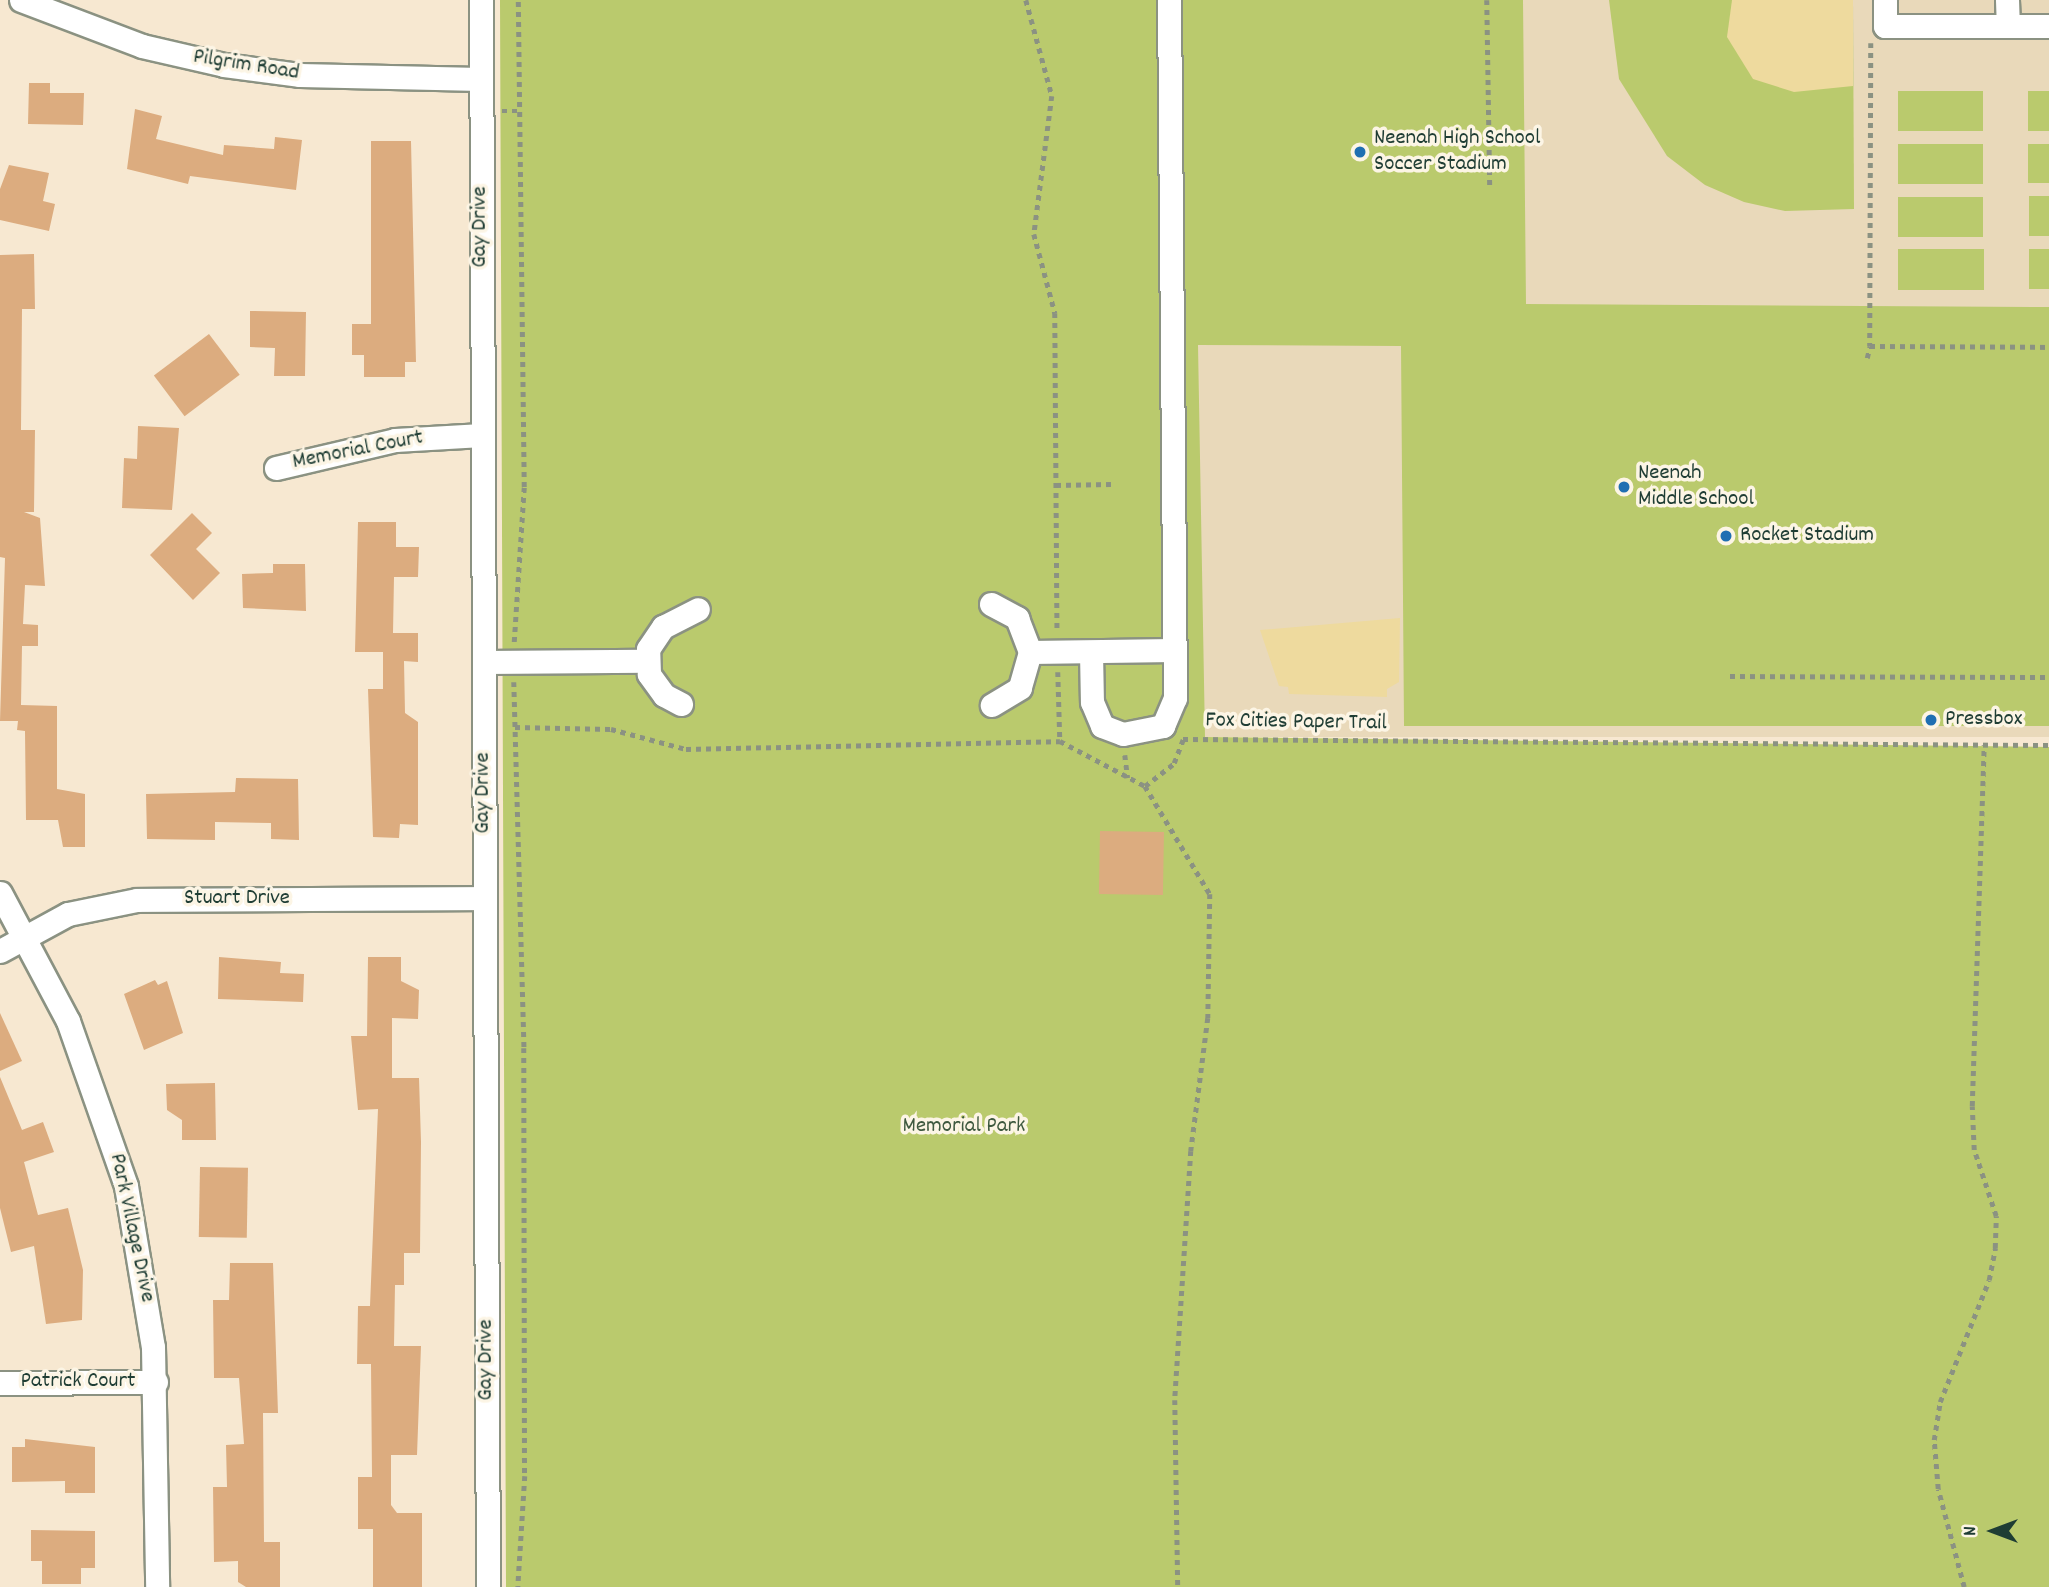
<!DOCTYPE html>
<html>
<head>
<meta charset="utf-8">
<style>
  body { margin:0 }
  #map { position:relative; width:2049px; height:1587px; overflow:hidden; background:#f7e8d1; font-family:Dekko,sans-serif }
  div>[style] { position:absolute }
  .built>* { inset:0; background:#e9d9ba; transform-origin:0 0 }
  .green>* { inset:0; background:#baca6d; transform-origin:0 0 }
  .sand>* { inset:0; background:#eeda9e }
  .building>* { inset:0; background:#dcac7f; transform-origin:0 0 }
  .path>* { height:4.5px; margin-top:-2.25px; transform-origin:0; background:repeating-linear-gradient(90deg,#8b9282 0 5px,transparent 0 10px) }
  .roads { filter:drop-shadow(2px 0 #8b9282) drop-shadow(-2px 0 #8b9282) drop-shadow(0 2px #8b9282) drop-shadow(0 -2px #8b9282) }
  .minor>* { height:23px; margin:-11.5px; padding:0 11.5px; transform-origin:11.5px; border-radius:11.5px; background:#fff }
  .dots>* { width:19px; height:19px; translate:-50% -50%; box-sizing:border-box; border:4px solid #fcf5e5; border-radius:50% }
  span { translate:-50% -50%; white-space:nowrap; text-align:center; line-height:1.15; -webkit-text-stroke:7px #fcf5e5; paint-order:stroke }
  .street-label { font-size:23px; color:#1f3d34 }
  .poi-label { font-size:23px; color:#1f3d34 }
  .left { translate:0 -50%; text-align:left }
  .park-label { font-size:23px; color:#3e593f }
  .north { position:absolute; left:1958px; top:1496px; width:70px; height:70px; -webkit-text-stroke:5px #fcf5e5; paint-order:stroke; rotate:270deg; font-size:19px; font-weight:700; line-height:28px; text-align:center; color:#1f3d34 }
  .north::after { content:''; display:block; margin:auto; width:24px; height:32px; background:#1f3d34; clip-path:polygon(50% 0,100% 100%,50% 72%,0 100%) }
</style>
</head>
<body>
<div id="map">
  <div class="built">
    <div style="left:1195px;top:0;width:854px;height:737px"></div>
  </div>
  <div class="green">
    <div style="clip-path:polygon(500px 0,1523px 0,1526px 304px,2049px 307px,2049px 726px,1404px 726px,1401px 346px,1198px 345px,1205px 737px,2049px 747px,2049px 1587px,506px 1587px)"></div>
    <div style="clip-path:polygon(1609px 0,1853px 0,1854px 209px,1785px 211px,1744px 202px,1705px 185px,1667px 156px,1619px 79px)"></div>
    <div style="left:1898px;top:91px;width:85px;height:40px"></div>
    <div style="left:2028px;top:91px;width:21px;height:40px"></div>
    <div style="left:1898px;top:144px;width:85px;height:40px"></div>
    <div style="left:2028px;top:144px;width:21px;height:39px"></div>
    <div style="left:2049px;top:196px;width:40px;height:20px;rotate:90deg"></div>
    <div style="left:1898px;top:197px;width:85px;height:40px"></div>
    <div style="left:1898px;top:249px;width:86px;height:41px"></div>
    <div style="left:2029px;top:249px;width:20px;height:40px"></div>
  </div>
  <div class="sand">
    <div style="clip-path:polygon(1732px 0,1853px 0,1853px 86px,1794px 92px,1753px 79px,1727px 37px)"></div>
    <div style="clip-path:polygon(1400px 618px,1399px 682px,1387px 689px,1387px 697px,1289px 694px,1288px 687px,1279px 686px,1260px 630px)"></div>
  </div>
  <div class="building">
    <div style="clip-path:polygon(29px 83px,50px 83px,50px 93px,84px 93px,83px 125px,28px 124px)"></div>
    <div style="clip-path:polygon(135px 109px,162px 116px,156px 139px,223px 155px,224px 145px,274px 149px,275px 137px,302px 140px,296px 190px,190px 176px,188px 184px,127px 169px)"></div>
    <div style="clip-path:polygon(371px 141px,411px 141px,416px 362px,405px 362px,405px 377px,364px 377px,364px 355px,352px 355px,352px 324px,371px 324px)"></div>
    <div style="clip-path:polygon(9px 165px,49px 173px,43px 201px,55px 204px,49px 231px,0 220px,0 189px)"></div>
    <div style="clip-path:polygon(34px 254px,35px 309px,22px 309px,21px 430px,35px 430px,34px 512px,24px 512px,40px 518px,45px 586px,25px 585px,23px 624px,38px 625px,38px 646px,22px 646px,21px 705px,57px 706px,57px 789px,85px 794px,85px 847px,63px 847px,58px 820px,26px 820px,25px 731px,17px 730px,18px 721px,0 721px,5px 558px,0 557px,0 255px)"></div>
    <div style="clip-path:polygon(250px 311px,306px 312px,305px 376px,274px 376px,275px 348px,250px 347px)"></div>
    <div style="left:209px;top:334px;width:51px;height:69px;rotate:53deg"></div>
    <div style="clip-path:polygon(138px 426px,179px 428px,172px 510px,122px 508px,124px 458px,137px 459px)"></div>
    <div style="clip-path:polygon(192px 513px,212px 533px,196px 549px,220px 573px,193px 600px,150px 555px)"></div>
    <div style="clip-path:polygon(358px 522px,396px 522px,396px 547px,419px 547px,418px 577px,394px 577px,393px 633px,418px 633px,418px 662px,404px 661px,405px 713px,418px 722px,418px 825px,400px 824px,399px 838px,373px 837px,368px 689px,383px 689px,383px 652px,355px 652px)"></div>
    <div style="clip-path:polygon(273px 564px,305px 564px,306px 611px,243px 608px,242px 574px,273px 573px)"></div>
    <div style="clip-path:polygon(236px 778px,298px 779px,299px 840px,271px 839px,271px 823px,215px 822px,215px 840px,147px 839px,146px 794px,235px 792px)"></div>
    <div style="left:1100px;top:831px;width:64px;height:63px;rotate:1deg"></div>
    <div style="clip-path:polygon(219px 957px,281px 962px,280px 973px,304px 974px,303px 1002px,218px 999px)"></div>
    <div style="clip-path:polygon(368px 957px,401px 957px,401px 981px,419px 990px,418px 1019px,392px 1018px,392px 1078px,419px 1078px,421px 1142px,420px 1253px,404px 1253px,404px 1285px,395px 1285px,394px 1346px,421px 1346px,417px 1455px,391px 1455px,391px 1505px,397px 1513px,422px 1513px,422px 1587px,373px 1587px,373px 1529px,358px 1529px,358px 1477px,372px 1477px,371px 1364px,357px 1364px,358px 1306px,370px 1306px,378px 1109px,358px 1110px,351px 1036px,367px 1036px)"></div>
    <div style="clip-path:polygon(155px 980px,158px 985px,167px 981px,183px 1033px,144px 1050px,124px 994px)"></div>
    <div style="clip-path:polygon(0 1013px,22px 1061px,0 1071px)"></div>
    <div style="clip-path:polygon(0 1077px,22px 1130px,43px 1122px,54px 1152px,24px 1162px,38px 1215px,68px 1208px,83px 1270px,82px 1320px,46px 1324px,34px 1246px,11px 1252px,0 1208px)"></div>
    <div style="clip-path:polygon(215px 1083px,216px 1140px,182px 1140px,182px 1120px,167px 1110px,166px 1084px)"></div>
    <div style="left:200px;top:1167px;width:48px;height:70px;rotate:1deg"></div>
    <div style="clip-path:polygon(230px 1263px,273px 1263px,278px 1413px,263px 1413px,264px 1542px,280px 1542px,280px 1587px,246px 1587px,238px 1582px,238px 1561px,214px 1562px,213px 1487px,227px 1487px,226px 1445px,244px 1444px,239px 1378px,214px 1378px,213px 1300px,229px 1300px)"></div>
    <div style="clip-path:polygon(25px 1439px,95px 1447px,95px 1493px,65px 1493px,65px 1481px,12px 1482px,12px 1447px,25px 1447px)"></div>
    <div style="clip-path:polygon(31px 1530px,95px 1531px,95px 1568px,81px 1568px,81px 1584px,42px 1584px,42px 1561px,31px 1561px)"></div>
  </div>
  <div class="path">
    <div style="left:1026px;top:0;width:99px;rotate:74.8deg"></div>
    <div style="left:1052px;top:96px;width:139px;rotate:97.4deg"></div>
    <div style="left:1034px;top:234px;width:82px;rotate:75.1deg"></div>
    <div style="left:1055px;top:313px;width:319px;rotate:89.6deg"></div>
    <div style="left:1487px;top:0;width:187px;rotate:89.1deg"></div>
    <div style="left:1871px;top:43px;width:303px;rotate:90.2deg"></div>
    <div style="left:1870px;top:346px;width:179px;rotate:0.3deg"></div>
    <div style="left:502px;top:111px;width:16px"></div>
    <div style="left:1867px;top:358px;width:12px;rotate:-76deg"></div>
    <div style="left:1056px;top:485px;width:55px;rotate:-1deg"></div>
    <div style="left:514px;top:642px;width:155px;rotate:-86.3deg"></div>
    <div style="left:524px;top:487px;width:487px;rotate:-90.7deg"></div>
    <div style="left:1058px;top:672px;width:69px;rotate:88.3deg"></div>
    <div style="left:1730px;top:676px;width:319px;rotate:0.2deg"></div>
    <div style="left:514px;top:682px;width:366px;rotate:88.4deg"></div>
    <div style="left:524px;top:1048px;width:428px;rotate:89.9deg"></div>
    <div style="left:525px;top:1476px;width:111px;rotate:93.6deg"></div>
    <div style="left:515px;top:727px;width:96px;rotate:1.2deg"></div>
    <div style="left:611px;top:729px;width:78px;rotate:14.9deg"></div>
    <div style="left:686px;top:749px;width:374px;rotate:-1.2deg"></div>
    <div style="left:1060px;top:741px;width:96px;rotate:27.9deg"></div>
    <div style="left:1145px;top:786px;width:37px;rotate:-38deg"></div>
    <div style="left:1174px;top:763px;width:25px;rotate:-69deg"></div>
    <div style="left:1183px;top:739px;width:866px;rotate:0.4deg"></div>
    <div style="left:1125px;top:755px;width:23px;rotate:83deg"></div>
    <div style="left:1145px;top:786px;width:126px;rotate:59deg"></div>
    <div style="left:1210px;top:894px;width:124px;rotate:90.9deg"></div>
    <div style="left:1208px;top:1018px;width:134px;rotate:97.3deg"></div>
    <div style="left:1191px;top:1151px;width:250px;rotate:93.7deg"></div>
    <div style="left:1175px;top:1400px;width:187px;rotate:89.1deg"></div>
    <div style="left:1964px;top:1587px;width:101px;rotate:-104.9deg"></div>
    <div style="left:1938px;top:1489px;width:49px;rotate:-94.7deg"></div>
    <div style="left:1934px;top:1440px;width:38px;rotate:-81deg"></div>
    <div style="left:1940px;top:1402px;width:131px;rotate:-68.1deg"></div>
    <div style="left:1989px;top:1280px;width:33px;rotate:-79deg"></div>
    <div style="left:1995px;top:1248px;width:32px;rotate:-88deg"></div>
    <div style="left:1996px;top:1216px;width:70px;rotate:-108.4deg"></div>
    <div style="left:1974px;top:1150px;width:44px;rotate:-92.6deg"></div>
    <div style="left:1972px;top:1106px;width:361px;rotate:-88.1deg"></div>
  </div>
  <div class="roads">
    <div class="minor">
      <div style="left:21px;top:0;width:129px;rotate:20.8deg"></div>
      <div style="left:142px;top:46px;width:84px;rotate:13deg"></div>
      <div style="left:224px;top:65px;width:77px;rotate:7.5deg"></div>
      <div style="left:300px;top:75px;width:180px;rotate:1.3deg"></div>
      <div style="left:481px;top:0;width:1587px;rotate:89.75deg"></div>
      <div style="left:1885px;top:0;width:26px;rotate:90deg"></div>
      <div style="left:1885px;top:26px;width:164px"></div>
      <div style="left:2007px;top:0;width:26px;rotate:88deg"></div>
      <div style="left:276px;top:468px;width:122px;rotate:-13.2deg"></div>
      <div style="left:395px;top:440px;width:87px;rotate:-3.3deg"></div>
      <div style="left:991px;top:604px;width:30px;rotate:28deg"></div>
      <div style="left:1017px;top:618px;width:36px;rotate:69deg"></div>
      <div style="left:1030px;top:652px;width:37px;rotate:106deg"></div>
      <div style="left:1020px;top:688px;width:33px;rotate:149deg"></div>
      <div style="left:1030px;top:652px;width:144px;rotate:-0.8deg"></div>
      <div style="left:1091px;top:652px;width:50px;rotate:88.9deg"></div>
      <div style="left:1092px;top:702px;width:26px;rotate:67deg"></div>
      <div style="left:1102px;top:726px;width:22px;rotate:21deg"></div>
      <div style="left:1123px;top:734px;width:41px;rotate:-11.3deg"></div>
      <div style="left:1163px;top:726px;width:30px;rotate:-67deg"></div>
      <div style="left:1175px;top:698px;width:698px;rotate:-90.49deg"></div>
      <div style="left:484px;top:662px;width:162px;rotate:-0.4deg"></div>
      <div style="left:681px;top:704px;width:19px;rotate:-152deg"></div>
      <div style="left:664px;top:695px;width:26px;rotate:-126deg"></div>
      <div style="left:649px;top:674px;width:25px;rotate:-92deg"></div>
      <div style="left:648px;top:649px;width:27px;rotate:-56deg"></div>
      <div style="left:663px;top:627px;width:39px;rotate:-27deg"></div>
      <div style="left:0;top:893px;width:145px;rotate:62deg"></div>
      <div style="left:68px;top:1021px;width:175px;rotate:70.6deg"></div>
      <div style="left:126px;top:1186px;width:163px;rotate:80.5deg"></div>
      <div style="left:153px;top:1347px;width:240px;rotate:89deg"></div>
      <div style="left:0;top:951px;width:77px;rotate:-28.6deg"></div>
      <div style="left:68px;top:914px;width:70px;rotate:-11.5deg"></div>
      <div style="left:137px;top:900px;width:347px;rotate:-0.3deg"></div>
      <div style="left:0;top:1383px;width:156px;rotate:-0.4deg"></div>
    </div>
  </div>
  <div class="dots">
    <div style="left:1360px;top:152px;background:#1f6fb2"></div>
    <div style="left:1624px;top:487px;background:#1f6fb2"></div>
    <div style="left:1726px;top:536px;background:#1f6fb2"></div>
    <div style="left:1931px;top:720px;background:#1f6fb2"></div>
  </div>
  <div class="street-label">
    <span style="left:246px;top:66px;rotate:9deg">Pilgrim Road</span>
    <span style="left:481px;top:227px;rotate:-90deg">Gay Drive</span>
    <span style="left:358px;top:451px;rotate:-11deg">Memorial Court</span>
    <span style="left:1296px;top:723px;rotate:1deg">Fox Cities Paper Trail</span>
    <span style="left:484px;top:793px;rotate:-90deg">Gay Drive</span>
    <span style="left:237px;top:899px">Stuart Drive</span>
    <span style="left:131px;top:1228px;rotate:78deg">Park Village Drive</span>
    <span style="left:487px;top:1360px;rotate:-90deg">Gay Drive</span>
    <span style="left:78px;top:1382px">Patrick Court</span>
  </div>
  <div class="poi-label">
    <span class="left" style="left:1374px;top:152px">Neenah High School<br>Soccer Stadium</span>
    <span class="left" style="left:1638px;top:487px">Neenah<br>Middle School</span>
    <span class="left" style="left:1740px;top:536px">Rocket Stadium</span>
    <span class="left" style="left:1945px;top:720px">Pressbox</span>
  </div>
  <div class="park-label">
    <span style="left:964px;top:1127px">Memorial Park</span>
  </div>
  <div class="north">N</div>
</div>
</body>
</html>
